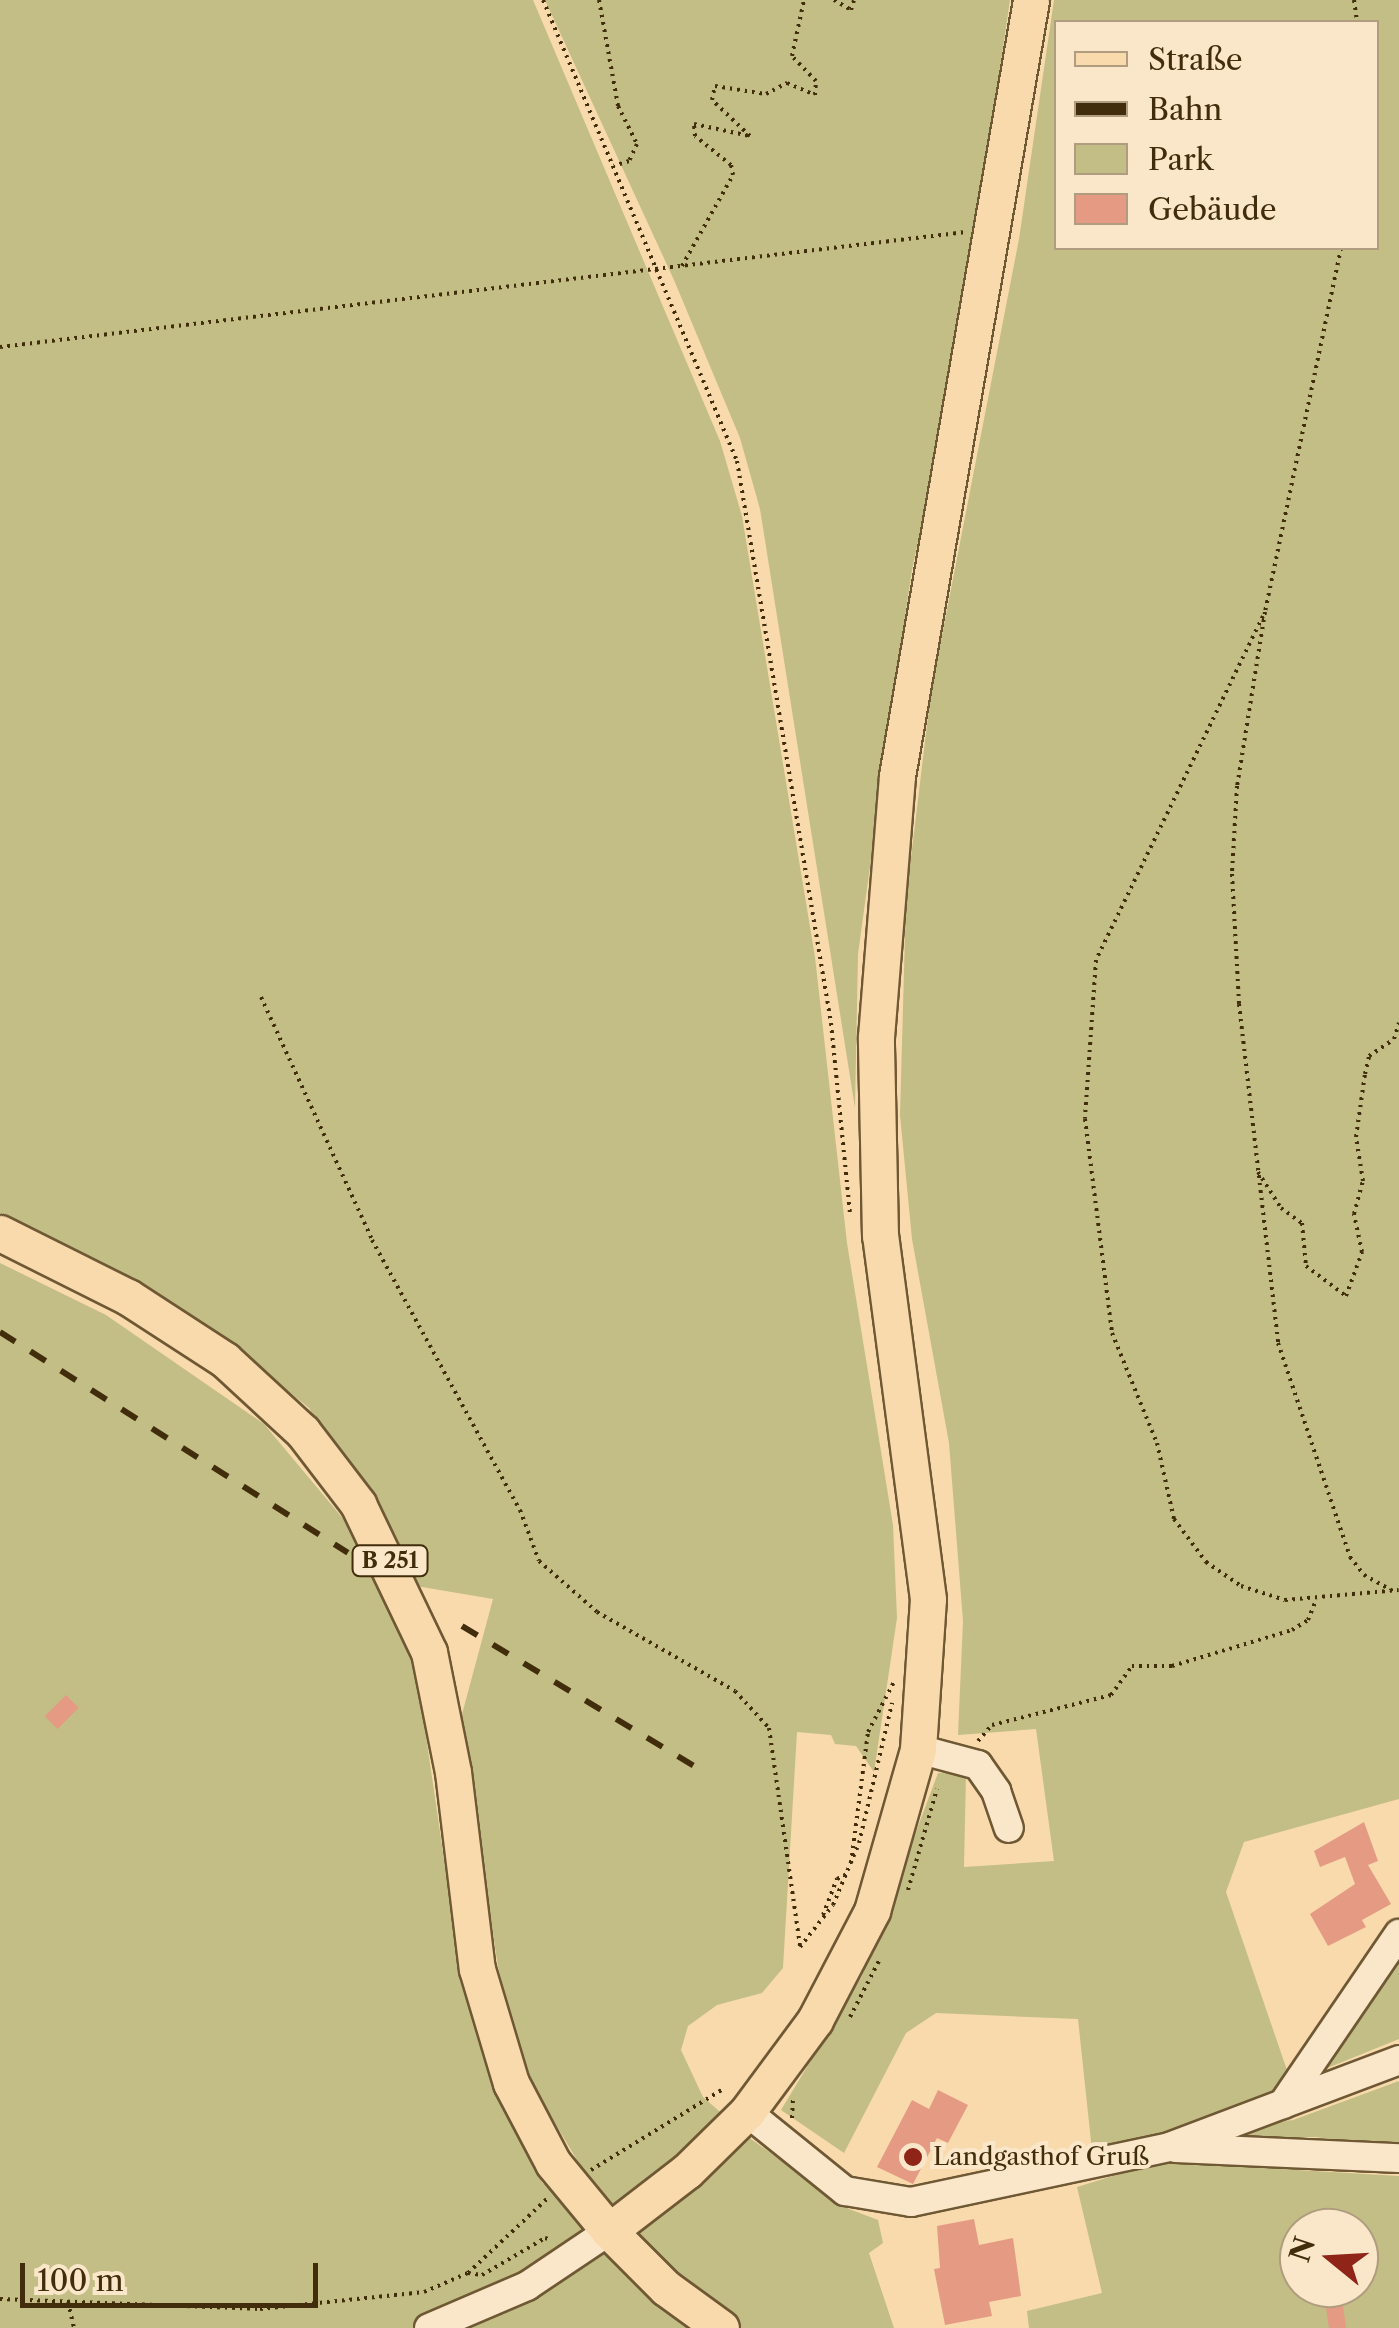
<!DOCTYPE html>
<html>
<head>
<meta charset="utf-8">
<style>
  body { margin:0 }
  #map { position:relative; width:1399px; height:2328px; overflow:hidden; background:#f8daad; font-family:"Libre Caslon Text",serif }
  div>[style] { position:absolute }
  .green>* { inset:0; background:#c3be85 }
  .building>* { inset:0; background:#e59a84; transform-origin:0 0 }
  .path>* { height:4px; margin-top:-2px; transform-origin:0; background:repeating-linear-gradient(90deg,#412c0b 0 2.5px,transparent 0 7.5px) }
  .roads { filter:drop-shadow(2px 0 #6f5834) drop-shadow(-2px 0 #6f5834) drop-shadow(0 2px #6f5834) drop-shadow(0 -2px #6f5834) }
  .minor>* { height:28px; margin:-14px; padding:0 14px; transform-origin:14px; border-radius:14px; background:#fae7ca }
  .major>* { height:35px; margin:-17.5px; padding:0 17.5px; transform-origin:17.5px; border-radius:17.5px; background:#f8daad }
  .rail>* { height:6px; margin-top:-3px; transform-origin:0; background:repeating-linear-gradient(90deg,#412c0b 0 18px,transparent 0 36px) }
  .dots>* { width:28px; height:28px; translate:-50% -50%; box-sizing:border-box; border:5px solid #fae7ca; border-radius:50% }
  span { translate:-50% -50%; white-space:nowrap; text-align:center; line-height:1.15; -webkit-text-stroke:8px #fae7ca; paint-order:stroke }
  .shield-label span { padding:2px 8px; background:#fae7ca; border:2px solid; border-radius:8px; -webkit-text-stroke-width:0 }
  .shield-label { font-size:22px; color:#412c0b; font-weight:700 }
  .poi-label { font-size:25px; color:#412c0b }
  .left { translate:0 -50%; text-align:left }
  .legend { position:absolute; left:1054px; top:20px; width:325px; height:230px; box-sizing:border-box; background:#fae7ca; border:2px solid #b09c7e; margin:0; padding:12px 18px; list-style:none; font-size:30px; color:#412c0b }
  .legend li { display:flex; align-items:center; gap:20px; height:50px }
  .legend b { width:50px; border:2px solid #b09c7e }
  .north { position:absolute; left:1279px; top:2208px; width:100px; height:100px; box-sizing:border-box; background:#fae7ca; border:2px solid #b09c7e; border-radius:50%; rotate:288deg; font-size:28px; font-weight:700; line-height:40px; text-align:center; color:#412c0b }
  .north::after { content:''; display:block; margin:auto; width:35px; height:45px; background:#8f2418; clip-path:polygon(50% 0,100% 100%,50% 72%,0 100%) }
  .scale { position:absolute; left:20px; top:2263px; width:298px; height:45px; box-sizing:border-box; border:5px solid #412c0b; border-top:0; padding-left:12px; font-size:30px; line-height:35px; white-space:nowrap; color:#412c0b; -webkit-text-stroke:8px #fae7ca; paint-order:stroke }
</style>
</head>
<body>
<div id="map">
  <div class="green">
    <div style="clip-path:polygon(0 0,533px 0,720px 441px,742px 516px,815px 957px,847px 1243px,893px 1525px,897px 1618px,874px 1772px,856px 1746px,835px 1744px,831px 1735px,797px 1732px,783px 1968px,762px 1993px,717px 2005px,688px 2026px,681px 2050px,703px 2097px,751px 2139px,849px 2209px,878px 2220px,883px 2243px,869px 2253px,894px 2328px,0 2328px,0 1263px,106px 1315px,264px 1424px,345px 1521px,416px 1668px,461px 1975px,495px 2094px,543px 2184px,580px 2165px,527px 2076px,498px 1967px,461px 1718px,493px 1599px,416px 1586px,309px 1408px,209px 1326px,0 1213px)"></div>
    <div style="clip-path:polygon(545px 0,1010px 0,960px 342px,912px 570px,894px 691px,858px 954px,855px 1108px,760px 509px,740px 438px,674px 280px)"></div>
    <div style="clip-path:polygon(evenodd,1054px 0,1399px 0,1399px 1799px,1244px 1842px,1226px 1892px,1290px 2079px,1261px 2102px,1093px 2160px,1078px 2019px,936px 2013px,906px 2033px,844px 2153px,781px 2110px,862px 1976px,938px 1773px,966px 1774px,964px 1867px,1054px 1861px,1036px 1729px,958px 1735px,963px 1621px,949px 1443px,912px 1239px,900px 1115px,906px 899px,931px 692px,1019px 239px,1054px 0,1056px 22px,1376px 22px,1376px 248px,1056px 248px,1056px 22px)"></div>
    <div style="clip-path:polygon(1399px 1954px,1399px 2039px,1320px 2071px)"></div>
    <div style="clip-path:polygon(1399px 2081px,1399px 2149px,1316px 2137px,1238px 2139px,1235px 2128px,1293px 2120px)"></div>
    <div style="clip-path:polygon(evenodd,1171px 2158px,1292px 2161px,1297px 2170px,1399px 2176px,1399px 2328px,1029px 2328px,1027px 2311px,1102px 2293px,1077px 2187px,1171px 2158px,1299px 2228px,1359px 2228px,1359px 2288px,1299px 2288px,1299px 2228px)"></div>
  </div>
  <div class="building">
    <div style="left:66px;top:1695px;width:18px;height:30px;rotate:45deg"></div>
    <div style="clip-path:polygon(1364px 1822px,1378px 1861px,1368px 1865px,1391px 1904px,1362px 1920px,1366px 1927px,1328px 1946px,1310px 1914px,1355px 1884px,1345px 1857px,1320px 1867px,1314px 1851px)"></div>
    <div style="clip-path:polygon(938px 2090px,968px 2105px,948px 2143px,937px 2138px,913px 2184px,877px 2167px,912px 2100px,929px 2109px)"></div>
    <div style="clip-path:polygon(974px 2219px,979px 2245px,1013px 2238px,1021px 2296px,989px 2302px,992px 2316px,945px 2325px,934px 2269px,940px 2268px,937px 2226px)"></div>
    <div style="left:1343px;top:2306px;width:22px;height:17px;rotate:82deg"></div>
  </div>
  <div class="path">
    <div style="left:543px;top:0;width:500px;rotate:67.18deg"></div>
    <div style="left:737px;top:461px;width:570px;rotate:80.5deg"></div>
    <div style="left:831px;top:1023px;width:190px;rotate:84.3deg"></div>
    <div style="left:599px;top:0;width:108px;rotate:79.8deg"></div>
    <div style="left:618px;top:106px;width:42px;rotate:63.4deg"></div>
    <div style="left:637px;top:144px;width:19px;rotate:115deg"></div>
    <div style="left:629px;top:161px;width:16px;rotate:162deg"></div>
    <div style="left:834px;top:0;width:20px;rotate:30deg"></div>
    <div style="left:851px;top:10px;width:10px;rotate:-73deg"></div>
    <div style="left:1354px;top:0;width:22px;rotate:82deg"></div>
    <div style="left:1341px;top:248px;width:372px;rotate:101.8deg"></div>
    <div style="left:1265px;top:612px;width:176px;rotate:99.1deg"></div>
    <div style="left:1237px;top:786px;width:88px;rotate:93.3deg"></div>
    <div style="left:1232px;top:874px;width:130px;rotate:86.9deg"></div>
    <div style="left:1239px;top:1004px;width:341px;rotate:83.4deg"></div>
    <div style="left:1278px;top:1343px;width:226px;rotate:71.4deg"></div>
    <div style="left:1350px;top:1557px;width:23px;rotate:52deg"></div>
    <div style="left:1364px;top:1575px;width:33px;rotate:29deg"></div>
    <div style="left:682px;top:266px;width:104px;rotate:-60.7deg"></div>
    <div style="left:733px;top:175px;width:10px;rotate:-101deg"></div>
    <div style="left:731px;top:165px;width:46px;rotate:-141.1deg"></div>
    <div style="left:695px;top:136px;width:12px;rotate:-95deg"></div>
    <div style="left:694px;top:124px;width:57px;rotate:12.1deg"></div>
    <div style="left:750px;top:136px;width:52px;rotate:-136.5deg"></div>
    <div style="left:712px;top:100px;width:14px;rotate:-78deg"></div>
    <div style="left:715px;top:86px;width:52px;rotate:8.9deg"></div>
    <div style="left:766px;top:94px;width:24px;rotate:-28deg"></div>
    <div style="left:787px;top:83px;width:30px;rotate:23deg"></div>
    <div style="left:815px;top:95px;width:14px;rotate:-86deg"></div>
    <div style="left:816px;top:81px;width:35px;rotate:-134deg"></div>
    <div style="left:792px;top:56px;width:57px;rotate:-77.9deg"></div>
    <div style="left:0;top:347px;width:973px;rotate:-6.79deg"></div>
    <div style="left:1263px;top:616px;width:382px;rotate:115.9deg"></div>
    <div style="left:1096px;top:960px;width:159px;rotate:94deg"></div>
    <div style="left:1085px;top:1119px;width:216px;rotate:82.8deg"></div>
    <div style="left:1112px;top:1333px;width:119px;rotate:67.8deg"></div>
    <div style="left:1157px;top:1443px;width:78px;rotate:77.4deg"></div>
    <div style="left:1174px;top:1519px;width:54px;rotate:53.3deg"></div>
    <div style="left:1206px;top:1562px;width:42px;rotate:34.4deg"></div>
    <div style="left:1241px;top:1586px;width:46px;rotate:17.7deg"></div>
    <div style="left:1285px;top:1600px;width:114px;rotate:-5deg"></div>
    <div style="left:261px;top:997px;width:267px;rotate:65.4deg"></div>
    <div style="left:372px;top:1240px;width:308px;rotate:61.3deg"></div>
    <div style="left:520px;top:1510px;width:54px;rotate:69.6deg"></div>
    <div style="left:539px;top:1561px;width:77px;rotate:41.3deg"></div>
    <div style="left:597px;top:1612px;width:159px;rotate:29.8deg"></div>
    <div style="left:735px;top:1691px;width:50px;rotate:47.4deg"></div>
    <div style="left:769px;top:1728px;width:221px;rotate:81.9deg"></div>
    <div style="left:1258px;top:1172px;width:43px;rotate:57.4deg"></div>
    <div style="left:1281px;top:1208px;width:26px;rotate:36deg"></div>
    <div style="left:1302px;top:1223px;width:43px;rotate:84.7deg"></div>
    <div style="left:1306px;top:1266px;width:50px;rotate:36.9deg"></div>
    <div style="left:1346px;top:1296px;width:47px;rotate:-70deg"></div>
    <div style="left:1362px;top:1252px;width:39px;rotate:-102deg"></div>
    <div style="left:1354px;top:1214px;width:34px;rotate:-75deg"></div>
    <div style="left:1363px;top:1181px;width:45px;rotate:-99deg"></div>
    <div style="left:1356px;top:1137px;width:64px;rotate:-81.9deg"></div>
    <div style="left:1365px;top:1074px;width:18px;rotate:-77deg"></div>
    <div style="left:1369px;top:1056px;width:30px;rotate:-34deg"></div>
    <div style="left:1394px;top:1039px;width:17px;rotate:-73deg"></div>
    <div style="left:978px;top:1741px;width:21px;rotate:-49deg"></div>
    <div style="left:992px;top:1725px;width:123px;rotate:-14.1deg"></div>
    <div style="left:1111px;top:1695px;width:36px;rotate:-54deg"></div>
    <div style="left:1132px;top:1666px;width:40px"></div>
    <div style="left:1172px;top:1666px;width:125px;rotate:-16.7deg"></div>
    <div style="left:1292px;top:1630px;width:19px;rotate:-32deg"></div>
    <div style="left:1308px;top:1620px;width:22px;rotate:-68deg"></div>
    <div style="left:851px;top:1863px;width:132px;rotate:-82.6deg"></div>
    <div style="left:868px;top:1732px;width:59px;rotate:-62.6deg"></div>
    <div style="left:908px;top:1890px;width:105px;rotate:-74deg"></div>
    <div style="left:823px;top:1915px;width:39px;rotate:-69deg"></div>
    <div style="left:837px;top:1879px;width:11px;rotate:-27deg"></div>
    <div style="left:800px;top:1947px;width:53px;rotate:-51.8deg"></div>
    <div style="left:833px;top:1905px;width:67px;rotate:-67.2deg"></div>
    <div style="left:859px;top:1843px;width:144px;rotate:-76.7deg"></div>
    <div style="left:850px;top:2017px;width:65px;rotate:-62.7deg"></div>
    <div style="left:792px;top:2118px;width:19px;rotate:-87deg"></div>
    <div style="left:591px;top:2170px;width:155px;rotate:-31.5deg"></div>
    <div style="left:468px;top:2273px;width:14px;rotate:8deg"></div>
    <div style="left:482px;top:2275px;width:73px;rotate:-30.4deg"></div>
    <div style="left:545px;top:2238px;width:7px;rotate:16deg"></div>
    <div style="left:0;top:2299px;width:260px;rotate:2.2deg"></div>
    <div style="left:260px;top:2309px;width:165px;rotate:-5.9deg"></div>
    <div style="left:424px;top:2292px;width:48px;rotate:-23.4deg"></div>
    <div style="left:468px;top:2273px;width:111px;rotate:-43.2deg"></div>
    <div style="left:68px;top:2302px;width:27px;rotate:77deg"></div>
  </div>
  <div class="roads">
    <div class="minor">
      <div style="left:918px;top:1749px;width:62px;rotate:14.9deg"></div>
      <div style="left:978px;top:1765px;width:32px;rotate:55deg"></div>
      <div style="left:996px;top:1791px;width:39px;rotate:71deg"></div>
      <div style="left:1283px;top:2104px;width:206px;rotate:-55.7deg"></div>
      <div style="left:747px;top:2112px;width:126px;rotate:38.9deg"></div>
      <div style="left:845px;top:2191px;width:67px;rotate:9.5deg"></div>
      <div style="left:911px;top:2202px;width:264px;rotate:-12deg"></div>
      <div style="left:1169px;top:2147px;width:246px;rotate:-20.7deg"></div>
      <div style="left:1176px;top:2148px;width:223px;rotate:2.6deg"></div>
      <div style="left:429px;top:2328px;width:107px;rotate:-23.2deg"></div>
      <div style="left:527px;top:2286px;width:99px;rotate:-33.9deg"></div>
    </div>
    <div class="major">
      <div style="left:0;top:1233px;width:143px;rotate:26.6deg"></div>
      <div style="left:128px;top:1297px;width:116px;rotate:33deg"></div>
      <div style="left:225px;top:1360px;width:106px;rotate:42.7deg"></div>
      <div style="left:303px;top:1432px;width:91px;rotate:52.6deg"></div>
      <div style="left:358px;top:1504px;width:164px;rotate:64.4deg"></div>
      <div style="left:429px;top:1652px;width:122px;rotate:78.7deg"></div>
      <div style="left:453px;top:1772px;width:198px;rotate:83.1deg"></div>
      <div style="left:477px;top:1969px;width:119px;rotate:73.4deg"></div>
      <div style="left:511px;top:2083px;width:90px;rotate:62.3deg"></div>
      <div style="left:553px;top:2163px;width:88px;rotate:50.5deg"></div>
      <div style="left:609px;top:2231px;width:81px;rotate:45deg"></div>
      <div style="left:666px;top:2288px;width:68px;rotate:36deg"></div>
      <div style="left:609px;top:2231px;width:98px;rotate:-37.6deg"></div>
      <div style="left:687px;top:2171px;width:84px;rotate:-44.5deg"></div>
      <div style="left:747px;top:2112px;width:114px;rotate:-53.5deg"></div>
      <div style="left:815px;top:2020px;width:123px;rotate:-62.4deg"></div>
      <div style="left:872px;top:1911px;width:168px;rotate:-74.1deg"></div>
      <div style="left:918px;top:1749px;width:150px;rotate:-86.2deg"></div>
      <div style="left:928px;top:1599px;width:366px;rotate:-97.5deg"></div>
      <div style="left:880px;top:1236px;width:199px;rotate:-91.2deg"></div>
      <div style="left:876px;top:1037px;width:262px;rotate:-85.4deg"></div>
      <div style="left:897px;top:776px;width:787px;rotate:-80.2deg"></div>
    </div>
  </div>
  <div class="rail">
    <div style="left:0;top:1332px;width:412px;rotate:32.4deg"></div>
    <div style="left:462px;top:1626px;width:288px;rotate:31.1deg"></div>
  </div>
  <div class="dots">
    <div style="left:913px;top:2157px;background:#8f2418"></div>
  </div>
  <div class="shield-label">
    <span style="left:390px;top:1561px">B 251</span>
  </div>
  <div class="poi-label">
    <span class="left" style="left:933px;top:2157px">Landgasthof Gruß</span>
  </div>
  <ul class="legend">
  <li><b style="height:12px;background:#f8daad"></b>Straße</li>
  <li><b style="height:12px;background:#412c0b"></b>Bahn</li>
  <li><b style="height:28px;background:#c3be85"></b>Park</li>
  <li><b style="height:28px;background:#e59a84"></b>Gebäude</li>
  </ul>
  <div class="north">N</div>
  <div class="scale">100 m</div>
</div>
</body>
</html>
